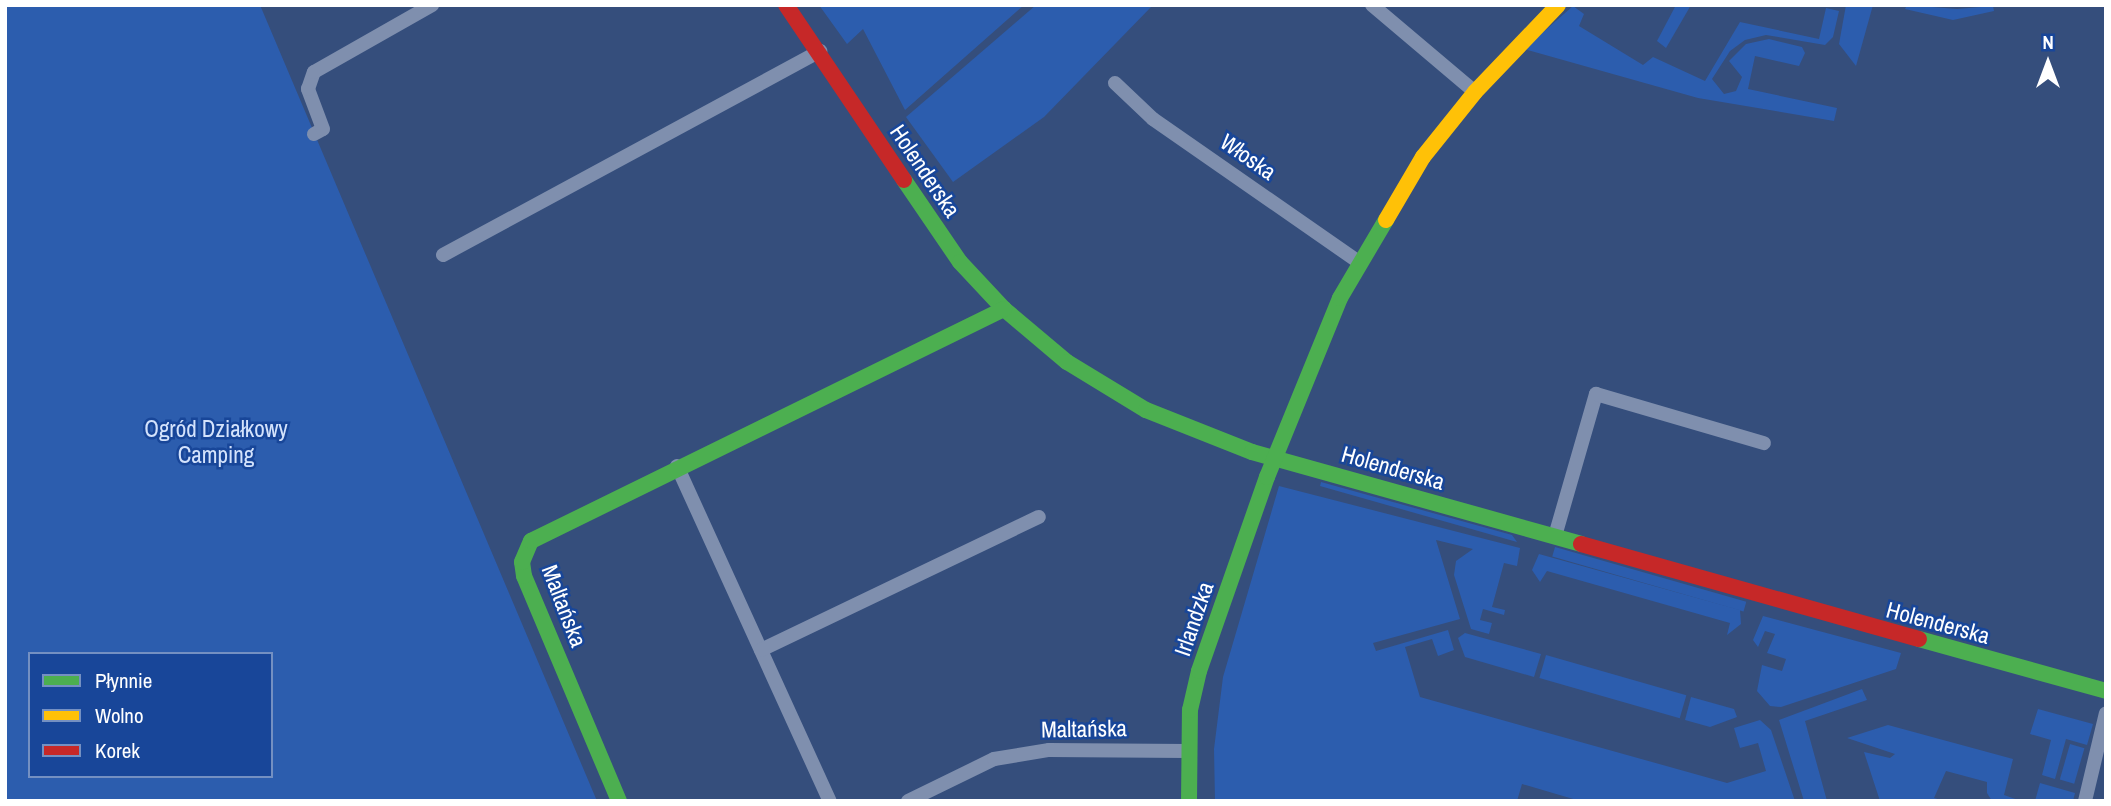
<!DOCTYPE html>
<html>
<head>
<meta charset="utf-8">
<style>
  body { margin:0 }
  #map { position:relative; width:2111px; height:806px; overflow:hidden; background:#354e7c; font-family:"Archivo Narrow",sans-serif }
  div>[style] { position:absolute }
  .green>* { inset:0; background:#2c5dae; transform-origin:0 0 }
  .street>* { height:14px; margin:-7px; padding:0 7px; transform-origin:7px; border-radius:7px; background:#7f8fae }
  .fast>* { height:16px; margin:-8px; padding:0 8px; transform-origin:8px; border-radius:8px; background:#4caf50 }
  .slow>* { height:16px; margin:-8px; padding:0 8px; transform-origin:8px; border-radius:8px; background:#ffc107 }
  .jam>* { height:16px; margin:-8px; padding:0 8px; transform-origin:8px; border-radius:8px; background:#c62828 }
  span { translate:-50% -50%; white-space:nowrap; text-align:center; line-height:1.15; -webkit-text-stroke:5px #184699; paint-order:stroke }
  .street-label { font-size:23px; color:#fff }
  .park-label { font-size:23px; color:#d4e3fc }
  .frame { position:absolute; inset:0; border:7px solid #fff; pointer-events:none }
  .legend { position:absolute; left:28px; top:652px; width:245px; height:126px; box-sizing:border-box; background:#184699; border:2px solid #7490c2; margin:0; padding:9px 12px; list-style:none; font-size:21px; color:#fff }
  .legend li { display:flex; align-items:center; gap:14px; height:35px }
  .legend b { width:35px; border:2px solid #7490c2 }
  .north { position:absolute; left:2013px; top:28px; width:70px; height:70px; -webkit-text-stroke:5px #184699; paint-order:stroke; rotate:0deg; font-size:19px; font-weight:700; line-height:28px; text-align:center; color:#fff }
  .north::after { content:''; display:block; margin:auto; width:24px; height:32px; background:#fff; clip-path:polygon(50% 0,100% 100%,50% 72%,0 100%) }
</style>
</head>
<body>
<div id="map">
  <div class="green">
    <div style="clip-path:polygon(evenodd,5px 5px,260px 5px,597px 801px,5px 801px,5px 5px,30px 654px,271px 654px,271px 776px,30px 776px,30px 654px)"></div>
    <div style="clip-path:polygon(819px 5px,889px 6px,1024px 5px,905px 110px,863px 29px,847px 44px)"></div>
    <div style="clip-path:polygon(1036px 5px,1153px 5px,1044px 117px,953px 182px,906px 117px)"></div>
    <div style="clip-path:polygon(1676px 5px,1691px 5px,1666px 48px,1657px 41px)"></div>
    <div style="clip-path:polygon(1846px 5px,1873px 5px,1856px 66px,1839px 44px)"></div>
    <div style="clip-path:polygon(1907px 5px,1957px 9px,1993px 6px,1994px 11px,1953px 20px,1905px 9px)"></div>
    <div style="clip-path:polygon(1573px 6px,1584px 14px,1579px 26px,1643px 65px,1653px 57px,1705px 81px,1740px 22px,1819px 39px,1826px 8px,1839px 11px,1833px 37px,1825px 45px,1766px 35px,1745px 40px,1730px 51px,1712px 79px,1724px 94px,1736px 91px,1742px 77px,1729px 61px,1746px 44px,1769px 39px,1802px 47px,1805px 53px,1799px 66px,1755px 56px,1748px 89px,1837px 108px,1834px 121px,1698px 98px,1524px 49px)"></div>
    <div style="clip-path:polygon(1321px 482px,1512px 535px,1517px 542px,1320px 486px)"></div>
    <div style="clip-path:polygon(1279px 486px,1520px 548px,1517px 566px,1504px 563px,1492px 607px,1505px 610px,1504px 615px,1483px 609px,1480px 620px,1492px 623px,1489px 634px,1471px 629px,1454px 575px,1456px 561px,1473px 549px,1436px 540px,1460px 619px,1373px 643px,1376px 651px,1448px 630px,1454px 650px,1438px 656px,1432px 639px,1405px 647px,1420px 697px,1727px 783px,1766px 771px,1758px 743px,1740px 748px,1734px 728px,1760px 720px,1771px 730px,1795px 801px,1580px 801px,1522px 784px,1517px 801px,1215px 801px,1214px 749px,1223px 677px)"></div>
    <div style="left:1555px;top:547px;width:199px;height:10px;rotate:16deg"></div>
    <div style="clip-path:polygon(1539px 554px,1740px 610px,1741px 624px,1727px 635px,1730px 623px,1547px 571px,1540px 582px,1532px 570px)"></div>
    <div style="clip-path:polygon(1763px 616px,1901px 653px,1896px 669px,1781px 707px,1770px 706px,1757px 691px,1762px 665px,1782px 671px,1786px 659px,1767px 653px,1775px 634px,1765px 631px,1758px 647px,1753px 640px)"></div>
    <div style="clip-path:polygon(1465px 633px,1541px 654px,1534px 677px,1465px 657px,1458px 638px)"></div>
    <div style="left:1546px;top:655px;width:146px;height:24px;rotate:16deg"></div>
    <div style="clip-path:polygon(1862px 689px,1867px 700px,1805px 721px,1827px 801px,1804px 801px,1779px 720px)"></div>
    <div style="clip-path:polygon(1691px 697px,1734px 709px,1737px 717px,1710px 727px,1685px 720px)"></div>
    <div style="clip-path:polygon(2038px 709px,2093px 724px,2087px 745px,2066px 739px,2055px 779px,2042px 775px,2051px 740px,2030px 734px)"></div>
    <div style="clip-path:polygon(1888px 725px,2013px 759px,2004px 795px,2021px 801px,1992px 801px,1987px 793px,1987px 782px,1946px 771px,1934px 798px,1944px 801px,1880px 801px,1864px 752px,1890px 758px,1895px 754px,1847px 738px)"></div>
    <div style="left:2070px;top:744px;width:15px;height:37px;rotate:16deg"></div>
    <div style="clip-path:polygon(2040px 783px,2075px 793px,2073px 801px,2035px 801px)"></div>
  </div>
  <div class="street">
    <div style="left:1372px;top:5px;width:135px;rotate:40.2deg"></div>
    <div style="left:1115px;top:83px;width:52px;rotate:43.5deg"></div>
    <div style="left:1153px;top:119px;width:251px;rotate:34.8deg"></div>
    <div style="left:314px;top:134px;width:10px;rotate:-29deg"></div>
    <div style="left:323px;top:129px;width:43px;rotate:-110.6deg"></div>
    <div style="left:308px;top:89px;width:18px;rotate:-71deg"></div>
    <div style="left:314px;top:72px;width:136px;rotate:-29.6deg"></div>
    <div style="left:443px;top:255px;width:429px;rotate:-28.4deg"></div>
    <div style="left:677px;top:466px;width:368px;rotate:65.5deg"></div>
    <div style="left:1555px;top:536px;width:148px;rotate:-73.9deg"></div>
    <div style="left:1596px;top:394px;width:175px;rotate:16.3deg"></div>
    <div style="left:761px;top:650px;width:308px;rotate:-25.6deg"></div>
    <div style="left:908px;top:801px;width:96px;rotate:-26deg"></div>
    <div style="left:994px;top:759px;width:56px;rotate:-9.3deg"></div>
    <div style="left:1049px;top:750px;width:138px;rotate:0.4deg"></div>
    <div style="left:2085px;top:801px;width:90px;rotate:-76.6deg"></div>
  </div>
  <div class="fast">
    <div style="left:904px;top:180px;width:99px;rotate:55.7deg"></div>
    <div style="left:960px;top:262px;width:64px;rotate:46.9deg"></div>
    <div style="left:1004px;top:309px;width:82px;rotate:40.1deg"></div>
    <div style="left:1067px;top:362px;width:92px;rotate:31.3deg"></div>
    <div style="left:1146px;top:410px;width:114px;rotate:21.6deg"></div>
    <div style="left:1252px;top:452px;width:342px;rotate:15.6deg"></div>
    <div style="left:1919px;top:639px;width:194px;rotate:15.5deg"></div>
    <div style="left:619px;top:801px;width:244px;rotate:-112.9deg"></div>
    <div style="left:524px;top:576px;width:14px;rotate:-98deg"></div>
    <div style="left:522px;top:562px;width:23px;rotate:-67deg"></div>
    <div style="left:531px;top:541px;width:527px;rotate:-26.13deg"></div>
    <div style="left:1189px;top:801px;width:91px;rotate:-89.4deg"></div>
    <div style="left:1190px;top:710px;width:40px;rotate:-77deg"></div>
    <div style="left:1199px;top:671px;width:206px;rotate:-70.7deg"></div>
    <div style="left:1267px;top:477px;width:193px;rotate:-67.8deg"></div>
    <div style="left:1340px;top:298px;width:91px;rotate:-59.5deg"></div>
  </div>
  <div class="slow">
    <div style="left:1386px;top:220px;width:73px;rotate:-59.6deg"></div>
    <div style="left:1423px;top:157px;width:83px;rotate:-51.3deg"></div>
    <div style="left:1475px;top:92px;width:120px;rotate:-46.3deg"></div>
  </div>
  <div class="jam">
    <div style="left:786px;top:5px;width:211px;rotate:56deg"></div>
    <div style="left:1581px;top:544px;width:351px;rotate:15.7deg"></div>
  </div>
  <div class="street-label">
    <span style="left:1248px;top:157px;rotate:35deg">Włoska</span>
    <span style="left:925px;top:171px;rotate:56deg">Holenderska</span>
    <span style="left:1393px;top:468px;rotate:16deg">Holenderska</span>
    <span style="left:564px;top:606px;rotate:69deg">Maltańska</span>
    <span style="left:1194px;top:619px;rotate:-71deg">Irlandzka</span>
    <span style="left:1938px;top:623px;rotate:15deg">Holenderska</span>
    <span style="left:1084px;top:729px;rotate:-1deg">Maltańska</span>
  </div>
  <div class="park-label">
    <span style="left:216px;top:442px">Ogród Działkowy<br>Camping</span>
  </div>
  <div class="frame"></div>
  <ul class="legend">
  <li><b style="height:9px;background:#4caf50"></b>Płynnie</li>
  <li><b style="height:9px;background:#ffc107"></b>Wolno</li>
  <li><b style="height:9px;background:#c62828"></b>Korek</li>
  </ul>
  <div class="north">N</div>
</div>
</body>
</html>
